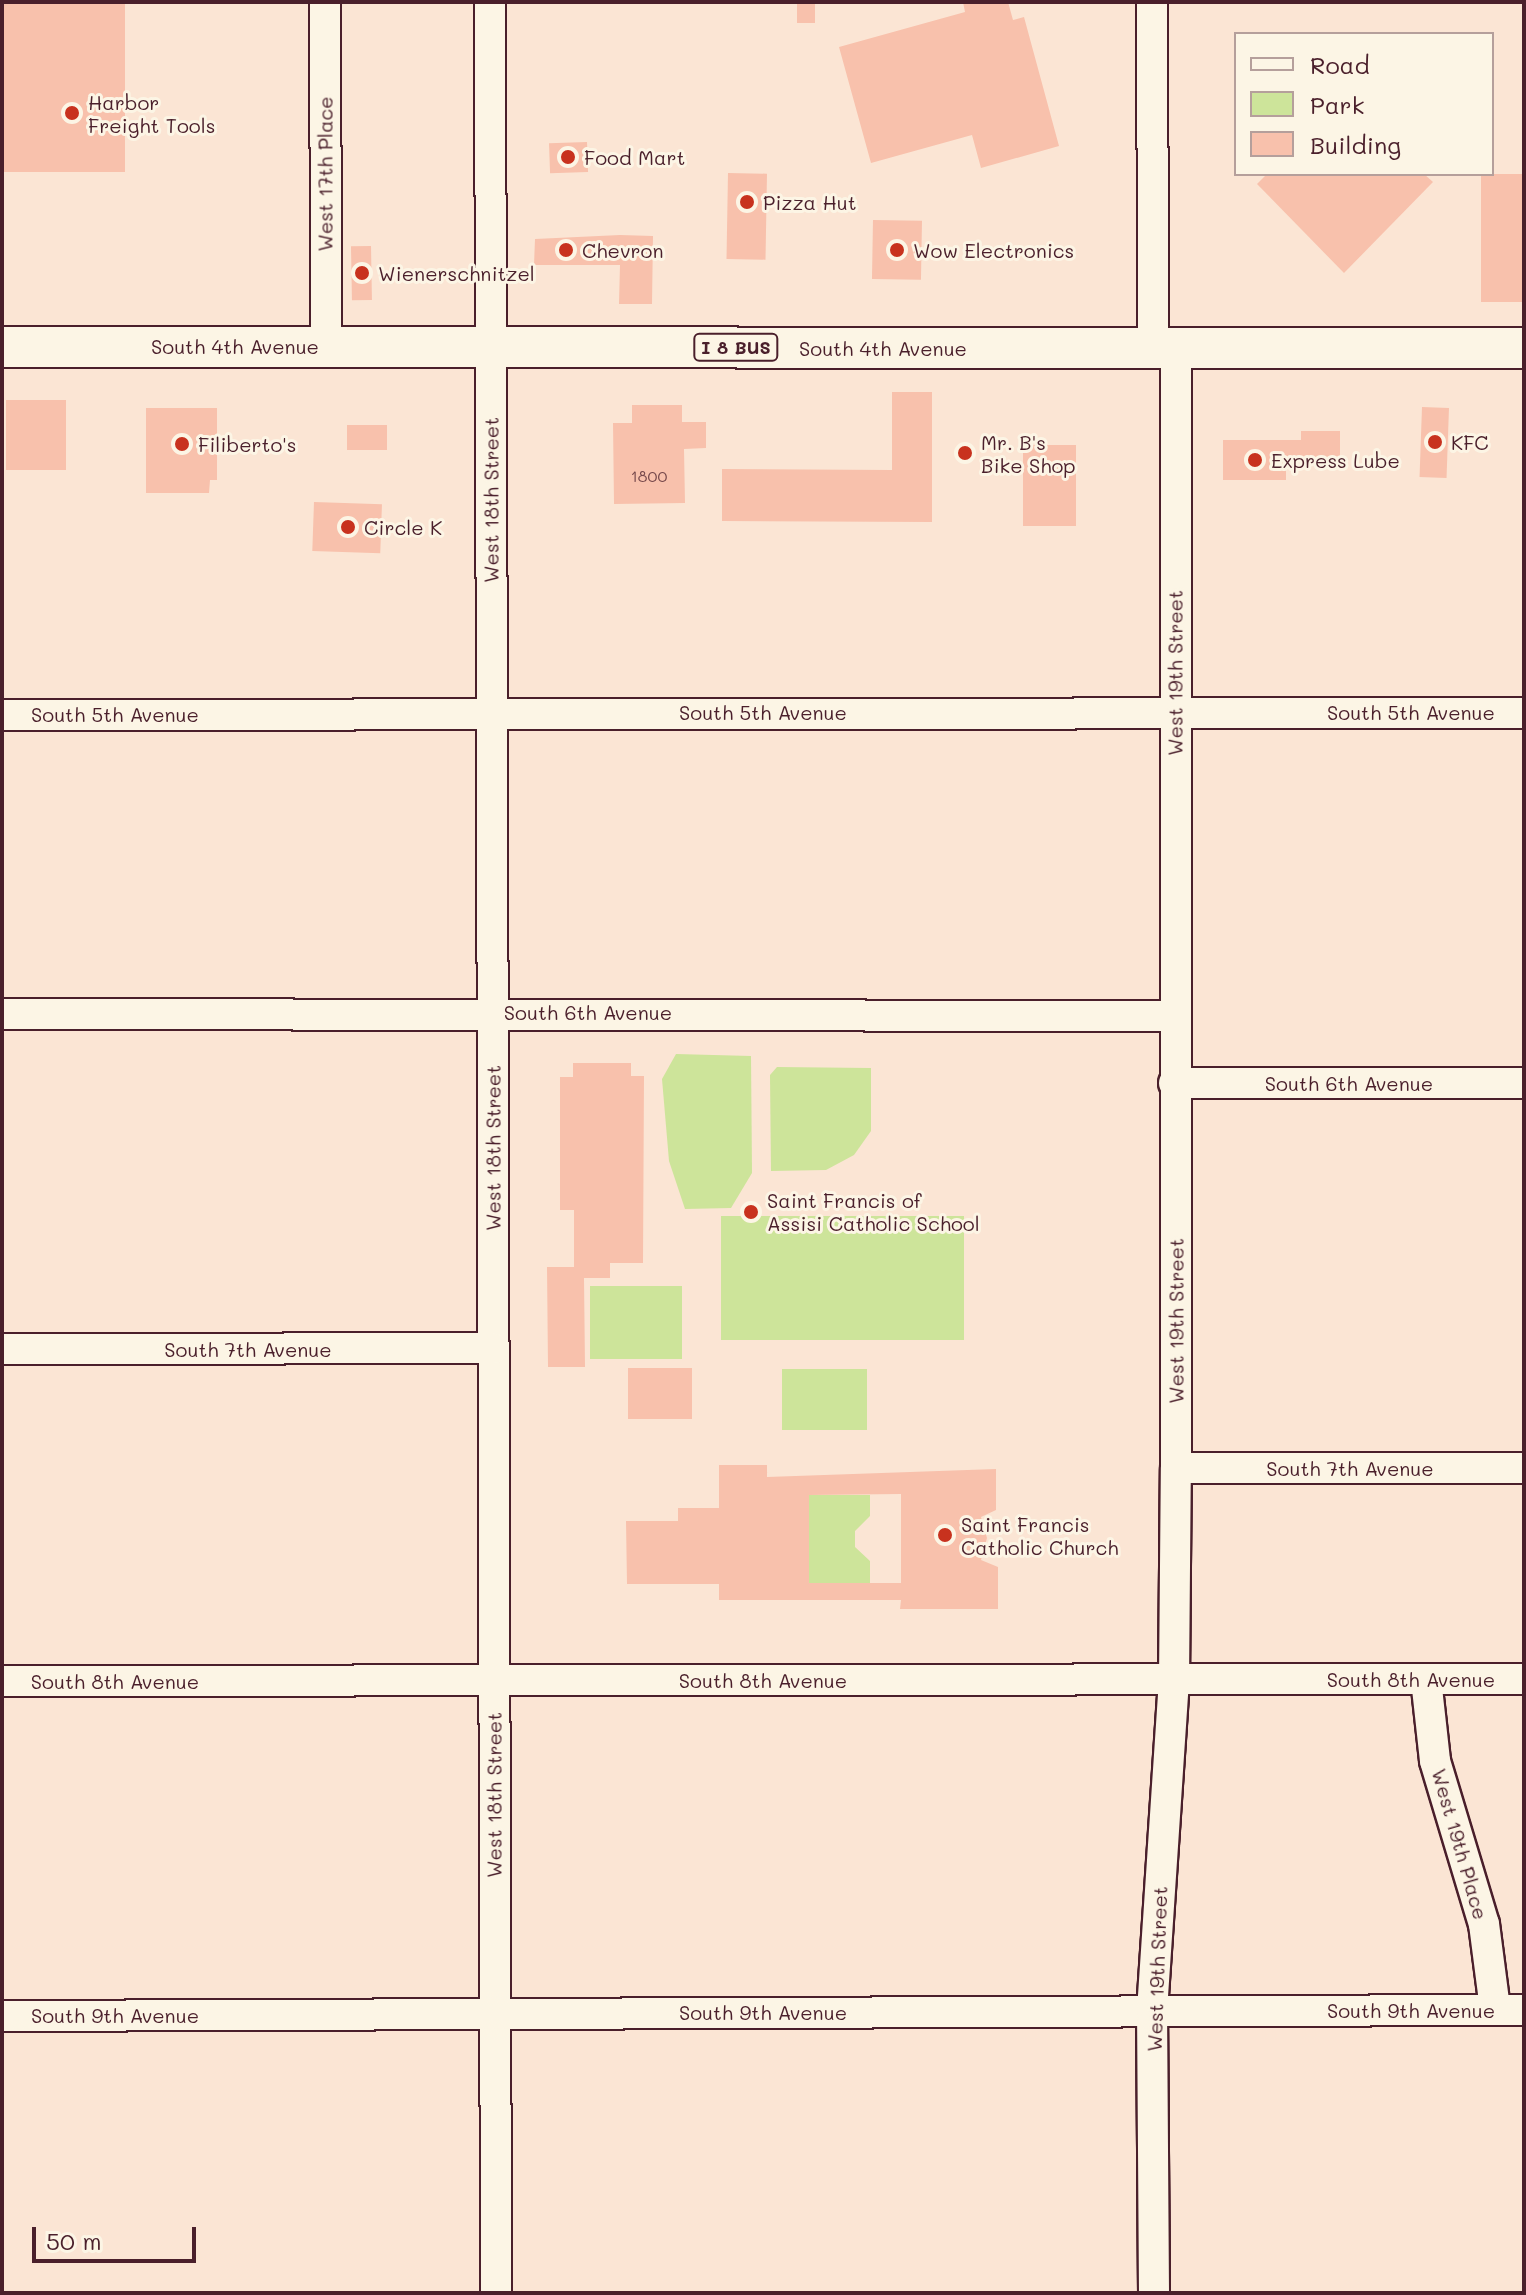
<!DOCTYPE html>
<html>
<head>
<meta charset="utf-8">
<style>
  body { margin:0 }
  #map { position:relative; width:1526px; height:2295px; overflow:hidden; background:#fbe5d4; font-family:Mali,sans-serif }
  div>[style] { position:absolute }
  .green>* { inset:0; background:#cde49a; transform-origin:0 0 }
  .building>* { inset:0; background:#f8c1ac; transform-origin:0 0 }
  .roads { filter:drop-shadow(2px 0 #4a1f2b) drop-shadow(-2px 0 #4a1f2b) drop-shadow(0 2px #4a1f2b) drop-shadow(0 -2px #4a1f2b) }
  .minor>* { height:30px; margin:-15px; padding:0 15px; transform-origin:15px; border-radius:15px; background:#fcf5e5 }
  .major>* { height:40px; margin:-20px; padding:0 20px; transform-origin:20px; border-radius:20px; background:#fcf5e5 }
  .dots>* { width:22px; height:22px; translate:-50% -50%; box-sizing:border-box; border:4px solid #fcf5e5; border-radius:50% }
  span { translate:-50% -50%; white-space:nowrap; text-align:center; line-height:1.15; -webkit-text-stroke:6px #fcf5e5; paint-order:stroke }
  .number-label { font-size:16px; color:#76484b }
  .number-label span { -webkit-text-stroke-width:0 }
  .shield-label span { padding:2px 6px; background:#fcf5e5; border:2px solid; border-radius:6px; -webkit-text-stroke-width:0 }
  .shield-label { font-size:18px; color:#4a1f2b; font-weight:700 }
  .poi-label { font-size:20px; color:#4a1f2b }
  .left { translate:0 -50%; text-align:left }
  .street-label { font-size:20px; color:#4a1f2b }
  .frame { position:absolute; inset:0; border:4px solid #4a1f2b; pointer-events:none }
  .legend { position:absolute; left:1234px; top:32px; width:260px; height:144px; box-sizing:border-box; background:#fcf5e5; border:2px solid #b59f9b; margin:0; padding:10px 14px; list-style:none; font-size:24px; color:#4a1f2b }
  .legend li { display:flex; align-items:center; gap:16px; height:40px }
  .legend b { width:40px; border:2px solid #b59f9b }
  .scale { position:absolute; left:32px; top:2227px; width:164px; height:36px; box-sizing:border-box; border:4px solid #4a1f2b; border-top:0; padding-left:10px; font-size:24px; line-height:28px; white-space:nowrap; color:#4a1f2b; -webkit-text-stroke:6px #fcf5e5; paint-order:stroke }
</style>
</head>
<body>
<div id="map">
  <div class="green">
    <div style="clip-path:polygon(676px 1054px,751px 1056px,752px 1173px,731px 1208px,685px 1209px,669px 1161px,662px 1079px)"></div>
    <div style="clip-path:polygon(777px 1067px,871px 1068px,871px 1131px,854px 1155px,826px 1170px,771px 1171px,770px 1075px)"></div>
    <div style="left:721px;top:1216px;width:243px;height:124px"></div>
    <div style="left:590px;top:1286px;width:92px;height:73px"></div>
    <div style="left:782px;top:1369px;width:85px;height:61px"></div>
    <div style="clip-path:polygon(809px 1495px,870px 1495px,870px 1516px,855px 1531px,855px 1547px,870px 1561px,870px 1583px,809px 1583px)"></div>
  </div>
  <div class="building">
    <div style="left:2px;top:2px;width:123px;height:170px"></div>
    <div style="left:797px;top:2px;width:18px;height:21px"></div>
    <div style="clip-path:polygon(963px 2px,1008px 2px,1013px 20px,1024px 17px,1059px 146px,981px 168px,972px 135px,871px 163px,839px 47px,965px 12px)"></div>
    <div style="left:587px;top:142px;width:30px;height:38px;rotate:88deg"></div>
    <div style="left:728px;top:173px;width:39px;height:86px;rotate:1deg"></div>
    <div style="clip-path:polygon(1267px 174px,1424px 174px,1433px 182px,1344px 273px,1257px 184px)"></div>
    <div style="left:1481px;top:174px;width:43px;height:128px"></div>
    <div style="left:873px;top:220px;width:49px;height:59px;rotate:1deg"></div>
    <div style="clip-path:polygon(620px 235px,653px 236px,652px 304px,619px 304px,620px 265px,534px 265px,535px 239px)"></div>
    <div style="left:371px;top:246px;width:54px;height:20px;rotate:89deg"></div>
    <div style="clip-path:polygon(892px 392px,932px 392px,932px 522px,722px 521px,722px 469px,892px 470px)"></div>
    <div style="left:6px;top:400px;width:60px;height:70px"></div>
    <div style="clip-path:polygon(632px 405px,682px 405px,682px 422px,706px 422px,706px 448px,684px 449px,685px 503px,614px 504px,613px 423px,632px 423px)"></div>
    <div style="left:1422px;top:407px;width:27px;height:70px;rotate:2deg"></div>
    <div style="clip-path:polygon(146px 408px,217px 408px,217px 480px,210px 480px,209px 493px,146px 493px)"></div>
    <div style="left:347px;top:425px;width:40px;height:25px"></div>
    <div style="clip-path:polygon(1301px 431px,1340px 431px,1340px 460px,1286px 461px,1286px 480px,1223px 480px,1223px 440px,1301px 440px)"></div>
    <div style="left:1023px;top:445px;width:53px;height:81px"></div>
    <div style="left:314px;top:502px;width:68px;height:49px;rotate:2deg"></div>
    <div style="clip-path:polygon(573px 1063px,631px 1063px,631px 1076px,644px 1076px,643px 1263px,610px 1263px,610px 1278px,584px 1278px,585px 1367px,548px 1367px,547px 1267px,574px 1267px,574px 1210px,560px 1210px,560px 1077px,573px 1077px)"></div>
    <div style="left:628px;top:1368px;width:64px;height:51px"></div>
    <div style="clip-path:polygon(evenodd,719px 1465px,767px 1465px,767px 1477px,996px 1469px,996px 1510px,981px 1517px,987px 1538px,981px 1560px,998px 1567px,998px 1609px,900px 1609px,901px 1600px,719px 1600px,719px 1584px,627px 1584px,626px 1521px,678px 1521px,678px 1508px,719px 1508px,719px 1465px,901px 1494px,901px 1583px,809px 1583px,809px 1495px,901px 1494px)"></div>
  </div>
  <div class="roads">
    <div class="minor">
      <div style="left:325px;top:2px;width:344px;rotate:89.8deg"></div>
      <div style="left:490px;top:2px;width:2291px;rotate:89.85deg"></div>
      <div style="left:1152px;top:2px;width:347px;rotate:89.8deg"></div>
      <div style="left:2px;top:715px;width:1522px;rotate:-0.08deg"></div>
      <div style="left:2px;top:1014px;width:1173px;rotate:0.1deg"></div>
      <div style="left:1174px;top:1083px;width:350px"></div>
      <div style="left:2px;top:1349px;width:491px;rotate:-0.1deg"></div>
      <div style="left:1176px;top:1468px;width:348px"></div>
      <div style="left:1426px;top:1679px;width:82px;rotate:83.7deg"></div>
      <div style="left:1435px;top:1761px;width:170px;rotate:73.3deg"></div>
      <div style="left:1484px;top:1924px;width:86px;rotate:82.6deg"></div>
      <div style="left:2px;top:1681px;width:1522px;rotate:-0.08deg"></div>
      <div style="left:2px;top:2016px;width:1522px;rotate:-0.23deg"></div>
      <div style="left:1154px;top:2293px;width:282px;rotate:-90.4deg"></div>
      <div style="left:1152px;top:2011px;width:331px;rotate:-86.2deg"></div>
      <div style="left:1174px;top:1681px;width:213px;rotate:-89.5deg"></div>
      <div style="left:1176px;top:1468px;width:1119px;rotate:-90deg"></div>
    </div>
    <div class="major">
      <div style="left:2px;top:347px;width:1522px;rotate:0.04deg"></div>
    </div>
  </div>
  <div class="dots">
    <div style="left:72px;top:113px;background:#c8321e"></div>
    <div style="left:568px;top:157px;background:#c8321e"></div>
    <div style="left:747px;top:202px;background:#c8321e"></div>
    <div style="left:566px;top:250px;background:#c8321e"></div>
    <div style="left:897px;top:250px;background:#c8321e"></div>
    <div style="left:362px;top:273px;background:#c8321e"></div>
    <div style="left:1435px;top:442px;background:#c8321e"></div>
    <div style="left:182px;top:444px;background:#c8321e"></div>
    <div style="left:965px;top:453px;background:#c8321e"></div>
    <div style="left:1255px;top:460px;background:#c8321e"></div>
    <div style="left:348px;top:527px;background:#c8321e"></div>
    <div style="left:751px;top:1212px;background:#c8321e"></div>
    <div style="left:945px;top:1535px;background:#c8321e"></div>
  </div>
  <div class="number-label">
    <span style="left:649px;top:476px">1800</span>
  </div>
  <div class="shield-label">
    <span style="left:736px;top:347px">I 8 BUS</span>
  </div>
  <div class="poi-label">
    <span class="left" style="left:88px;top:114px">Harbor<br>Freight Tools</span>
    <span class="left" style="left:584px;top:157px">Food Mart</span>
    <span class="left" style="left:763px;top:202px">Pizza Hut</span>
    <span class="left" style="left:582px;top:250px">Chevron</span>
    <span class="left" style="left:913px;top:250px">Wow Electronics</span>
    <span class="left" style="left:378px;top:273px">Wienerschnitzel</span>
    <span class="left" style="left:981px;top:454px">Mr. B's<br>Bike Shop</span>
    <span class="left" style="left:1451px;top:442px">KFC</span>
    <span class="left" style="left:198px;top:444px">Filiberto's</span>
    <span class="left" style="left:1271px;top:460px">Express Lube</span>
    <span class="left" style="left:364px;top:527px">Circle K</span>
    <span class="left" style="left:767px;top:1212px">Saint Francis of<br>Assisi Catholic School</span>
    <span class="left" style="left:961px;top:1536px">Saint Francis<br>Catholic Church</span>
  </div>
  <div class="street-label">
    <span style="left:325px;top:174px;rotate:-90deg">West 17th Place</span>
    <span style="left:235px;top:346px">South 4th Avenue</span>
    <span style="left:883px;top:348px">South 4th Avenue</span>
    <span style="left:491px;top:500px;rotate:-90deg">West 18th Street</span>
    <span style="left:1175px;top:673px;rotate:-90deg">West 19th Street</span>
    <span style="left:763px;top:712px">South 5th Avenue</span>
    <span style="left:1411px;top:712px">South 5th Avenue</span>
    <span style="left:115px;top:714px">South 5th Avenue</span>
    <span style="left:588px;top:1012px">South 6th Avenue</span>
    <span style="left:1349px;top:1083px">South 6th Avenue</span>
    <span style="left:493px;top:1148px;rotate:-90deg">West 18th Street</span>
    <span style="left:1176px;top:1321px;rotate:-90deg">West 19th Street</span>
    <span style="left:248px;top:1349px">South 7th Avenue</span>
    <span style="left:1350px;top:1468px">South 7th Avenue</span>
    <span style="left:1411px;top:1679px">South 8th Avenue</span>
    <span style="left:763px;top:1680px">South 8th Avenue</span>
    <span style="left:115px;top:1681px">South 8th Avenue</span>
    <span style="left:494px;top:1795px;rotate:-90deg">West 18th Street</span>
    <span style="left:1460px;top:1844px;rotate:74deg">West 19th Place</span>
    <span style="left:1157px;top:1969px;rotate:-88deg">West 19th Street</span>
    <span style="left:1411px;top:2010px">South 9th Avenue</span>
    <span style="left:763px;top:2012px">South 9th Avenue</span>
    <span style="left:115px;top:2015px">South 9th Avenue</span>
  </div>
  <div class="frame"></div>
  <ul class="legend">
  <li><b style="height:10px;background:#fcf5e5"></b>Road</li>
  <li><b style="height:22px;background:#cde49a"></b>Park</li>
  <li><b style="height:22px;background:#f8c1ac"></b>Building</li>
  </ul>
  <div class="scale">50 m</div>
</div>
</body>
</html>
